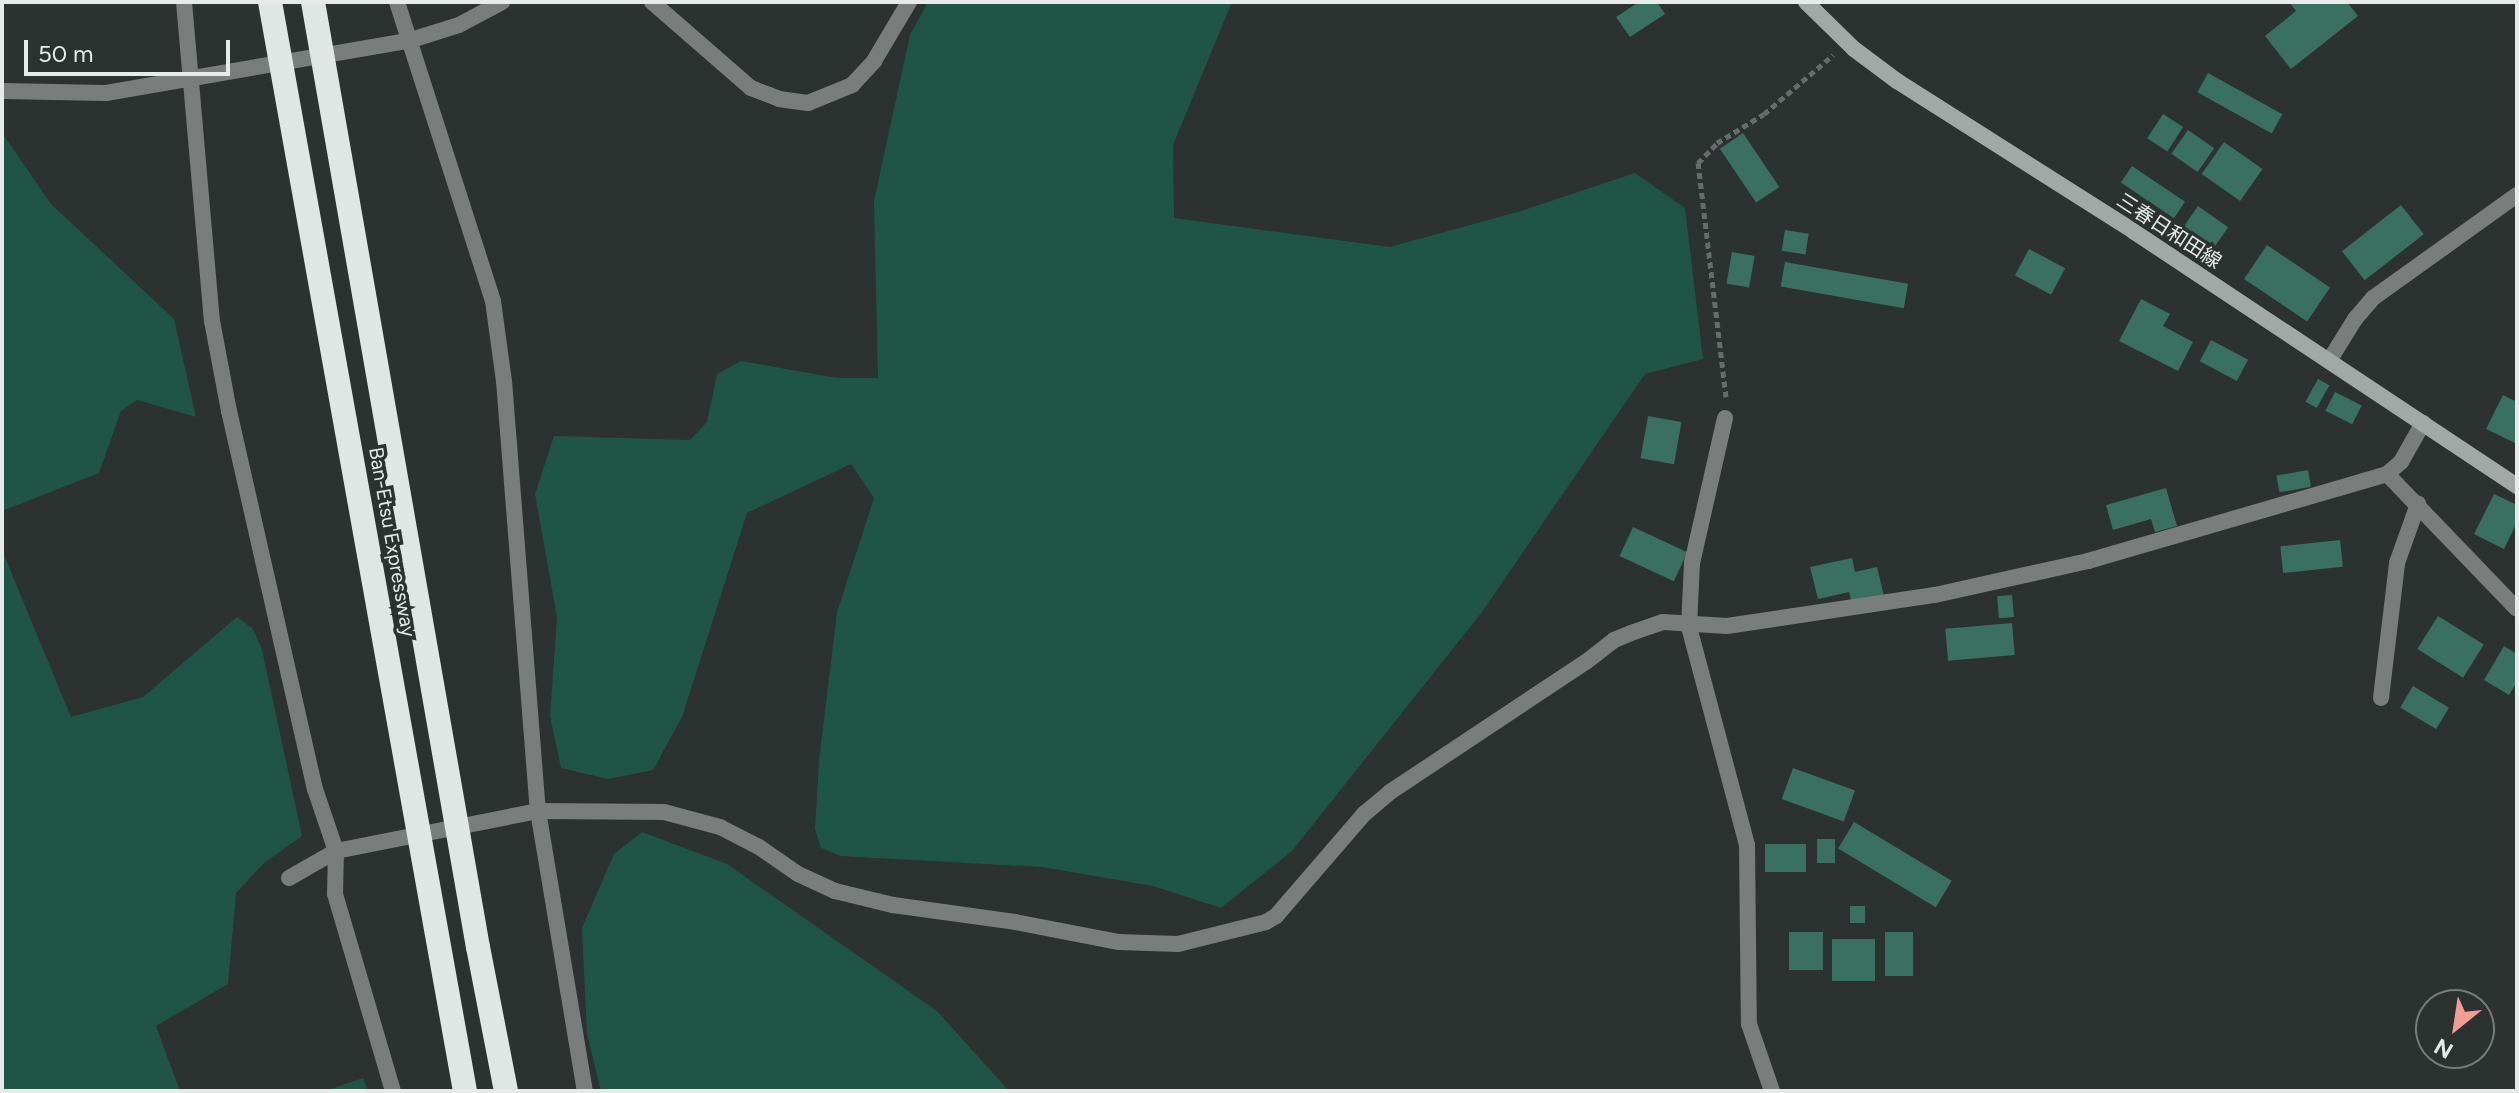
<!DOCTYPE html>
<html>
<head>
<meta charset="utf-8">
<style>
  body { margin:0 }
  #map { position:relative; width:2519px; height:1093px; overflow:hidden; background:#2b3230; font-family:Figtree,"Noto Sans JP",sans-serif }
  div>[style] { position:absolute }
  .green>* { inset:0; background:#1f5547 }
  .building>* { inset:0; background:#3a7061; transform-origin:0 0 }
  .path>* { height:5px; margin-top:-2.5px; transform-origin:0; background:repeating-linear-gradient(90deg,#666c6a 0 6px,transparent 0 10px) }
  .minor>* { height:16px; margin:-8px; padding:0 8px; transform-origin:8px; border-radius:8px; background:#797d7c }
  .secondary>* { height:16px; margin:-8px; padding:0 8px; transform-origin:8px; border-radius:8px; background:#a2a8a6 }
  .motorway>* { height:24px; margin:-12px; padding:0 12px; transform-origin:12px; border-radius:12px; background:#dee7e4 }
  span { translate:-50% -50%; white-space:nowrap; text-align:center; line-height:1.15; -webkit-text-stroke:7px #2b3230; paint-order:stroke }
  .street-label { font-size:20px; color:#e6ebe9 }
  .frame { position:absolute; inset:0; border:4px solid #e6ebe9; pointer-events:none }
  .north { position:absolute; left:2415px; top:989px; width:80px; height:80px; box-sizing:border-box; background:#2b3230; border:2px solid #767c7a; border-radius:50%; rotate:210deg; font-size:22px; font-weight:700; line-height:32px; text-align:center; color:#e6ebe9 }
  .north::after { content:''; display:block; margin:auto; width:28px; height:36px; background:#f59b96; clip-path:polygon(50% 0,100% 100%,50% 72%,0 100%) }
  .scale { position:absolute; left:24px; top:40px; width:206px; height:36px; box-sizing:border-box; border:4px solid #e6ebe9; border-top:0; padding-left:10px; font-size:24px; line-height:28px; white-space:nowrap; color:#e6ebe9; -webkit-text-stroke:6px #2b3230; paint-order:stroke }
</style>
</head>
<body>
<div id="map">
  <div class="green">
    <div style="clip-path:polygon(928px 2px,1232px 2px,1173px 145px,1174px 218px,1390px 247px,1521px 211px,1635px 173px,1685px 208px,1703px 359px,1645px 374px,1482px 612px,1292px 851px,1221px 908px,1153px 886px,1042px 867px,841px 856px,821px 848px,815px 829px,819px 761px,837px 612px,874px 498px,851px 464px,747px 513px,682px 717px,653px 770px,608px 779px,561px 768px,550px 716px,557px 617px,535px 494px,554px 436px,690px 440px,707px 422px,717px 374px,741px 361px,837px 378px,878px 378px,874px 201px,910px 35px)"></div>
    <div style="clip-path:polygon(2px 133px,51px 204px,174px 319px,196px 417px,137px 400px,121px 411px,99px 473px,2px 511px)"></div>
    <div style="clip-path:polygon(2px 550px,71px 717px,143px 697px,237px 617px,253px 629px,262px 650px,302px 836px,264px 863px,236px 893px,228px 984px,156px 1026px,180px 1091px,2px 1091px)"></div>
    <div style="clip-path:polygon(642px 832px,727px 864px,937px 1011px,1009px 1091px,601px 1091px,587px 1034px,582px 928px,614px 854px)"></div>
    <div style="clip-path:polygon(363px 1078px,368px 1091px,328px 1091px,328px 1090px)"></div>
  </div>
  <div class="building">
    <div style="clip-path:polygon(1639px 2px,1657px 2px,1665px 14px,1630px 37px,1616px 17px)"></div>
    <div style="clip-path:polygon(2289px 2px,2347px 2px,2358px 16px,2291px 69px,2265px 36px,2296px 11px)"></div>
    <div style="left:2208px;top:73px;width:85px;height:22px;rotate:29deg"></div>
    <div style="left:2163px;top:114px;width:24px;height:29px;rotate:33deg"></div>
    <div style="left:2188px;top:130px;width:32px;height:29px;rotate:35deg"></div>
    <div style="left:1743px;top:133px;width:65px;height:28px;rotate:56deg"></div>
    <div style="left:2224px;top:142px;width:47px;height:39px;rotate:35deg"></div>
    <div style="left:2132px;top:166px;width:64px;height:20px;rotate:34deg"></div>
    <div style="left:2401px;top:205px;width:37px;height:75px;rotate:52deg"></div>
    <div style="left:2198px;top:206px;width:37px;height:31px;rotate:35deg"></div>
    <div style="left:1785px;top:230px;width:24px;height:21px;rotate:9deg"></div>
    <div style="left:2267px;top:245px;width:76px;height:41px;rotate:34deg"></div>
    <div style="left:2029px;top:249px;width:41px;height:30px;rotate:28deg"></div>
    <div style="left:1732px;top:252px;width:23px;height:32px;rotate:10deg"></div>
    <div style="left:1785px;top:262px;width:125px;height:25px;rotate:10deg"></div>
    <div style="clip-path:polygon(2141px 299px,2170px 314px,2163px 326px,2193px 342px,2178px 371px,2119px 341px)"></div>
    <div style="left:2211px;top:340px;width:42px;height:24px;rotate:28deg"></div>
    <div style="left:2318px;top:379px;width:13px;height:26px;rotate:29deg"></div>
    <div style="left:2335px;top:392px;width:30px;height:21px;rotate:27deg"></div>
    <div style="clip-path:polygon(2503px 395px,2517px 402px,2515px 443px,2486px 429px)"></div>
    <div style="left:1648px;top:416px;width:34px;height:43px;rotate:10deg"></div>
    <div style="left:2308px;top:470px;width:17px;height:32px;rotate:80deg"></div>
    <div style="clip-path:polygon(2166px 488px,2177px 526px,2155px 532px,2151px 519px,2113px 530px,2106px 505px)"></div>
    <div style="clip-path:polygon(2494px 494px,2517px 505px,2517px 522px,2504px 549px,2474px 534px)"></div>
    <div style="left:1633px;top:527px;width:60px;height:32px;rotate:25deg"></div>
    <div style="left:2340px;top:540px;width:27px;height:60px;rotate:84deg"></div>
    <div style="clip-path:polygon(1852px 558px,1855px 572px,1877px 567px,1884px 596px,1852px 604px,1849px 592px,1818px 599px,1810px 567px)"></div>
    <div style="left:2012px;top:595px;width:22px;height:15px;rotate:85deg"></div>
    <div style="left:2438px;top:616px;width:54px;height:39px;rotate:32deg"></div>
    <div style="left:2012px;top:623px;width:32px;height:67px;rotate:85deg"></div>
    <div style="clip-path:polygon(2504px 646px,2517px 654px,2517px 682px,2509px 695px,2484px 680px)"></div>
    <div style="left:2413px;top:686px;width:42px;height:25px;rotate:31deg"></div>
    <div style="left:1793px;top:768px;width:66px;height:33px;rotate:20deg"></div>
    <div style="left:1854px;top:822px;width:114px;height:31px;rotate:31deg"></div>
    <div style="left:1817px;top:839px;width:18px;height:24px"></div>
    <div style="left:1765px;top:844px;width:41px;height:28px"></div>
    <div style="left:1850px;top:906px;width:15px;height:17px"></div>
    <div style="left:1789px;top:932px;width:34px;height:38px"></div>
    <div style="left:1885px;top:932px;width:28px;height:44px"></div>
    <div style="left:1832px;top:939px;width:43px;height:42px"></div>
  </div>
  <div class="path">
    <div style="left:1726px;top:397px;width:236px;rotate:-96.8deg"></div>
    <div style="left:1698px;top:163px;width:28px;rotate:-46deg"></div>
    <div style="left:1717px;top:143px;width:55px;rotate:-31.7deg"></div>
    <div style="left:1764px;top:114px;width:91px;rotate:-40.5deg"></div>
  </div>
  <div class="minor">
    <div style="left:184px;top:2px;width:320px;rotate:85deg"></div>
    <div style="left:212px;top:321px;width:92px;rotate:79.3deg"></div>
    <div style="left:229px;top:411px;width:388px;rotate:77.2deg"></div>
    <div style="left:315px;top:789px;width:65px;rotate:71.3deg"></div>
    <div style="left:336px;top:851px;width:43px;rotate:91.3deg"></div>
    <div style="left:335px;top:894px;width:205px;rotate:73.6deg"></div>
    <div style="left:397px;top:2px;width:314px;rotate:72.2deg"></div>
    <div style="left:493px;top:301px;width:81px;rotate:82.2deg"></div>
    <div style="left:504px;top:381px;width:431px;rotate:85.5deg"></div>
    <div style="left:538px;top:811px;width:284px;rotate:80.5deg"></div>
    <div style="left:652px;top:2px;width:131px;rotate:41deg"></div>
    <div style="left:751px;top:88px;width:30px;rotate:21deg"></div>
    <div style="left:779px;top:99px;width:29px;rotate:8deg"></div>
    <div style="left:808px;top:103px;width:48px;rotate:-22.2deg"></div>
    <div style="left:852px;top:85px;width:33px;rotate:-47deg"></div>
    <div style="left:874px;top:61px;width:69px;rotate:-59.3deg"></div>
    <div style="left:2px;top:91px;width:104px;rotate:1.1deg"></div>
    <div style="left:106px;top:93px;width:306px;rotate:-9.8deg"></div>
    <div style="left:408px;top:41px;width:53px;rotate:-17.4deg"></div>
    <div style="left:459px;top:25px;width:49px;rotate:-28.1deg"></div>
    <div style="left:2329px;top:361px;width:49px;rotate:-58.2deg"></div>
    <div style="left:2355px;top:319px;width:28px;rotate:-49deg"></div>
    <div style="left:2373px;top:298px;width:177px;rotate:-35.6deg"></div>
    <div style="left:1725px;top:418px;width:149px;rotate:102.8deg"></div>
    <div style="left:1692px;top:563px;width:64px;rotate:92.7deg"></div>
    <div style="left:1689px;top:627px;width:226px;rotate:75.1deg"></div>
    <div style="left:1747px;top:845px;width:179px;rotate:89.4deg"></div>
    <div style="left:1749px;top:1024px;width:71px;rotate:71.1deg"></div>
    <div style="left:2387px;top:474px;width:187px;rotate:46.1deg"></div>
    <div style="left:2381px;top:698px;width:136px;rotate:-83.2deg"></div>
    <div style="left:2397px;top:563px;width:63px;rotate:-70.4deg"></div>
    <div style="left:289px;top:878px;width:54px;rotate:-29.9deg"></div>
    <div style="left:336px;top:851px;width:206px;rotate:-11.2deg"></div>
    <div style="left:538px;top:811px;width:126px;rotate:0.5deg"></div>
    <div style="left:664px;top:812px;width:58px;rotate:15deg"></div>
    <div style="left:720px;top:827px;width:44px;rotate:27.1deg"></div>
    <div style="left:759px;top:847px;width:47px;rotate:34.7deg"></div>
    <div style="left:798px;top:874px;width:41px;rotate:24.7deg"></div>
    <div style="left:835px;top:891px;width:60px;rotate:13.6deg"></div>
    <div style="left:893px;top:905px;width:123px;rotate:7.9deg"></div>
    <div style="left:1015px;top:922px;width:106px;rotate:10.9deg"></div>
    <div style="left:1119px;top:942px;width:59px;rotate:1.9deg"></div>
    <div style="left:1178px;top:944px;width:91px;rotate:-14deg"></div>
    <div style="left:1266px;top:922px;width:12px;rotate:-31deg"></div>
    <div style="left:1276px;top:916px;width:135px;rotate:-49.2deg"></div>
    <div style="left:1364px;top:814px;width:34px;rotate:-40deg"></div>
    <div style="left:1390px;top:792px;width:235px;rotate:-33.6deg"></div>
    <div style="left:1586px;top:662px;width:36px;rotate:-38deg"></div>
    <div style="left:1614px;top:640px;width:18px;rotate:-22deg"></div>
    <div style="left:1631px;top:633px;width:34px;rotate:-19deg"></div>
    <div style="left:1663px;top:622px;width:64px;rotate:3.6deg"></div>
    <div style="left:1727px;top:626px;width:210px;rotate:-8.5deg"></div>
    <div style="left:1935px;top:595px;width:157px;rotate:-12.5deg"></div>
    <div style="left:2088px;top:561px;width:311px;rotate:-16.2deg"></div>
    <div style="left:2387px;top:474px;width:18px;rotate:-41deg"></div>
    <div style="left:2401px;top:462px;width:45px;rotate:-60.6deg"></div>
  </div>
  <div class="secondary">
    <div style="left:1806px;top:2px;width:67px;rotate:44.4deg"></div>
    <div style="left:1854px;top:49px;width:54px;rotate:36.7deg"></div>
    <div style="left:1897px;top:81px;width:280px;rotate:32.4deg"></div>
    <div style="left:2133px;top:231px;width:461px;rotate:33.6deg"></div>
  </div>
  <div class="motorway">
    <div style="left:270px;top:2px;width:1106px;rotate:79.85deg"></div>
    <div style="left:313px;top:2px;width:959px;rotate:80.1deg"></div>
    <div style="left:478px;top:947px;width:147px;rotate:79deg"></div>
  </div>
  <div class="street-label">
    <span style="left:2169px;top:231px;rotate:33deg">三春日和田線</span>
    <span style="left:392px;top:542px;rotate:80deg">Ban-Etsu Expressway</span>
  </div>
  <div class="frame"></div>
  <div class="north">N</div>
  <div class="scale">50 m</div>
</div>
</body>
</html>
